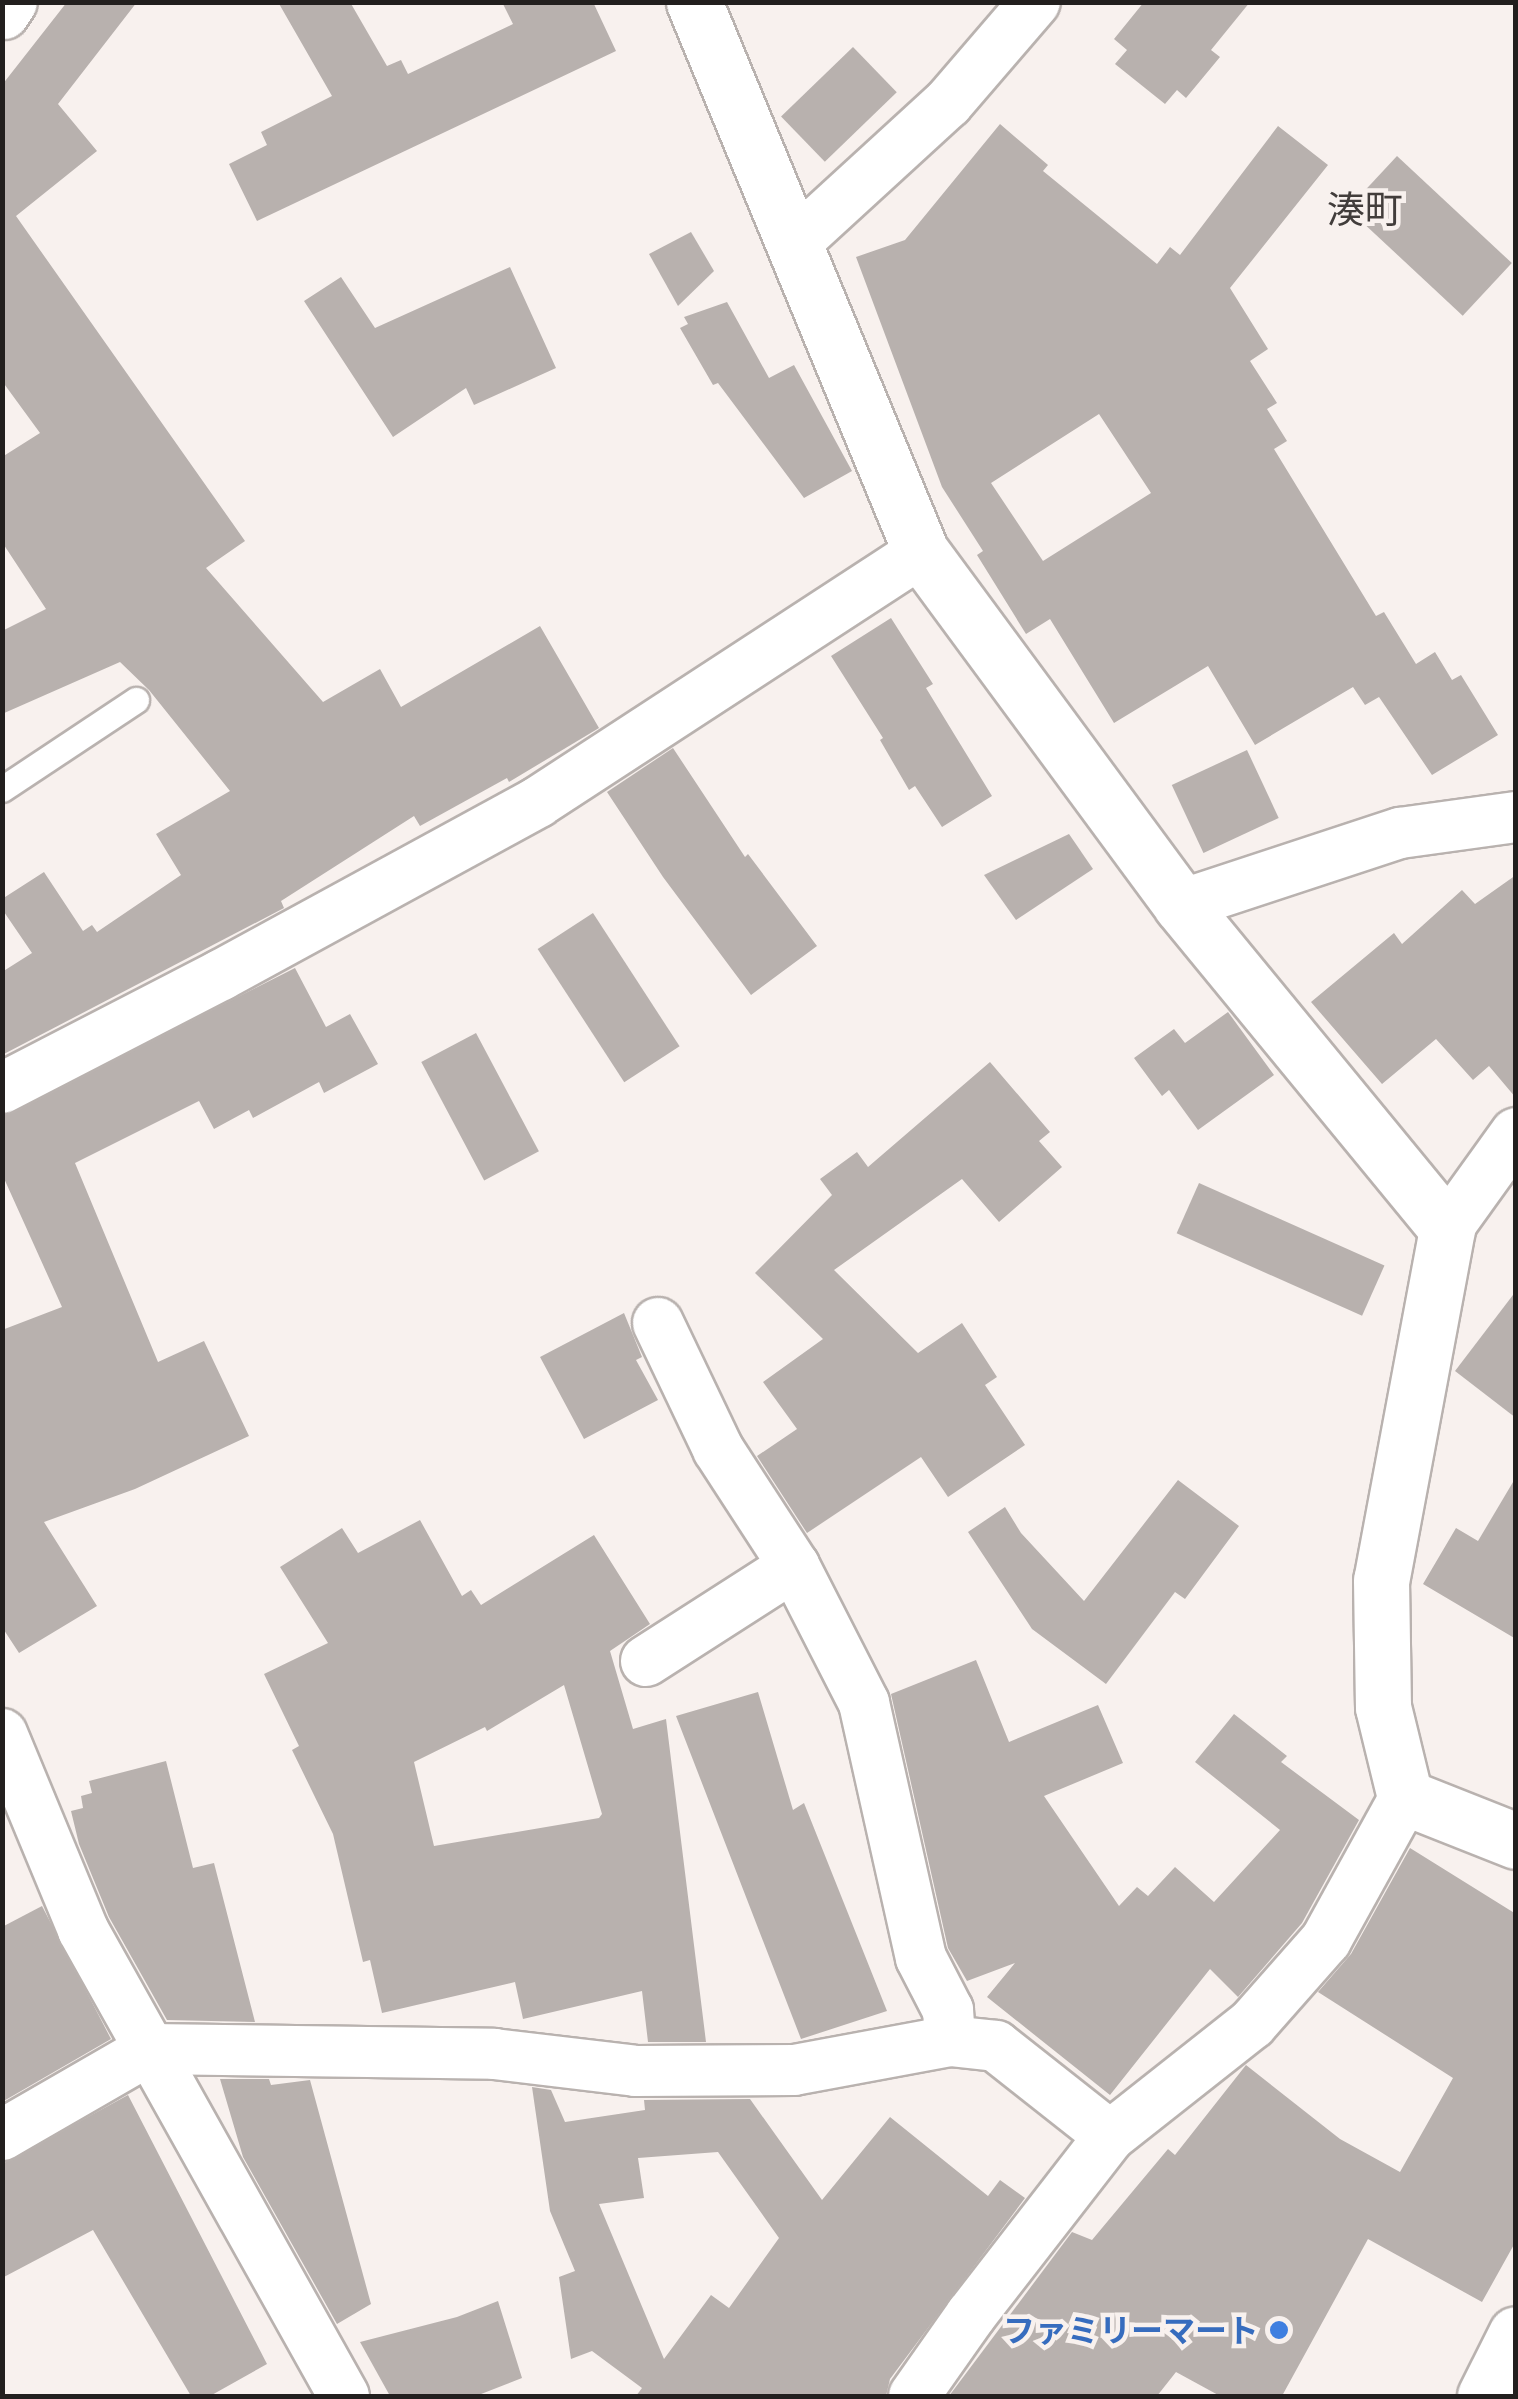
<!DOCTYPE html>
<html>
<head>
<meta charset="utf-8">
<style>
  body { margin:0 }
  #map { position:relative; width:1518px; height:2399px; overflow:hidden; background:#f8f1ee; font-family:Manrope,"Noto Sans JP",sans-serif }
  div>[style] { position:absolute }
  .building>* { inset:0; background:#b8b1ae; transform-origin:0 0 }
  .roads { filter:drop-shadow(2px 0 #b9b2af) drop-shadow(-2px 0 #b9b2af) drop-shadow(0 2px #b9b2af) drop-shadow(0 -2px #b9b2af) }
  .service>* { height:25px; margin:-12.5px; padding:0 12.5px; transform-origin:12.5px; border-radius:12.5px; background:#fff }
  .minor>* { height:50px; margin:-25px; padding:0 25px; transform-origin:25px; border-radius:25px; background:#fff }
  .tertiary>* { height:55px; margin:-27.5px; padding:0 27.5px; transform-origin:27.5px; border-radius:27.5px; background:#fff }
  .dots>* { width:28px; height:28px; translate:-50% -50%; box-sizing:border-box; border:5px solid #f8f1ee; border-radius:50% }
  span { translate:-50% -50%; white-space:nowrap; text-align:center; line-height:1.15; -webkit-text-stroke:9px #f8f1ee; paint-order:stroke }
  .shop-label { font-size:32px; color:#366cbe; font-weight:700 }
  .right { translate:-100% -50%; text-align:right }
  .quarter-label { font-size:38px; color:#423d3b }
  .frame { position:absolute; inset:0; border:5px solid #221f1e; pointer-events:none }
</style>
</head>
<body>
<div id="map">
  <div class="building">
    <div style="clip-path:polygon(67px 2px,137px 2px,58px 104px,97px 151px,16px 216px,245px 541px,206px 568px,323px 702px,380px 669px,401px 707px,540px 626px,599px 728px,509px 782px,507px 778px,420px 826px,414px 816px,281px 901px,284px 908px,2px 1055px,2px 972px,32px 953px,2px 909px,2px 899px,44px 872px,83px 931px,92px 925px,97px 932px,181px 875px,156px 834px,230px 791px,149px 690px,120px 662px,2px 714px,2px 631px,46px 609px,2px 542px,2px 457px,40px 433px,2px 381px,2px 85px)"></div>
    <div style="clip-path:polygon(278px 2px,350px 2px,387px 66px,401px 60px,408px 74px,513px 24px,502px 2px,593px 2px,616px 51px,257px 221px,229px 164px,267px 145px,261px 132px,332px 96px)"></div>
    <div style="clip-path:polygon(1144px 2px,1250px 2px,1211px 50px,1220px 57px,1186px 98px,1177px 90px,1165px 104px,1115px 64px,1127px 50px,1114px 39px)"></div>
    <div style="left:853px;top:47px;width:63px;height:100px;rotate:46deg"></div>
    <div style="clip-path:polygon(evenodd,1000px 124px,1048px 165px,1043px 171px,1157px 264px,1170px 247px,1180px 255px,1278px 126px,1328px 165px,1230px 288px,1268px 349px,1250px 361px,1277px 403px,1267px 409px,1287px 441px,1274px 449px,1376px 616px,1384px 612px,1416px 664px,1435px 652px,1452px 680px,1461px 675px,1498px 735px,1432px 775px,1379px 697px,1365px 705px,1353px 687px,1255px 745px,1208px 666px,1114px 723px,1050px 619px,1026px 634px,977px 555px,983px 551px,942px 487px,856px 257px,905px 240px,1000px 124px,1099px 414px,1151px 493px,1043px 561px,991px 483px,1099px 414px)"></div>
    <div style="left:1397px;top:156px;width:157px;height:72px;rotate:43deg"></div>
    <div style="clip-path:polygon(691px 232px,714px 271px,678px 306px,649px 254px)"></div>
    <div style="clip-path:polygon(510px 267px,556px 368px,474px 405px,466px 388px,393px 437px,304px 301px,341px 277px,375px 328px)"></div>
    <div style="clip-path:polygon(727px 302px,769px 378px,794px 365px,852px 471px,804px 498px,718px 383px,713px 385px,680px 328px,688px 324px,684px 317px)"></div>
    <div style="clip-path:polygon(891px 618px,933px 684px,926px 688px,992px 796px,942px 827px,915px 786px,909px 790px,880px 740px,883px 738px,831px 656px)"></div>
    <div style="clip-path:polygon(673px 748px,745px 857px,748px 854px,817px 946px,751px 995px,663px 877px,607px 792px)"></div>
    <div style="left:1247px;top:750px;width:75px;height:83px;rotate:65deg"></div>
    <div style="clip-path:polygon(1069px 834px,1093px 869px,1016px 920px,984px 875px)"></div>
    <div style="clip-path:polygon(1516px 875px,1516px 1098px,1489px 1066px,1473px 1080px,1436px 1039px,1382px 1084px,1311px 1002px,1394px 933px,1402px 944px,1462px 890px,1475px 904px)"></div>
    <div style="left:593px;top:913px;width:159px;height:66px;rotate:57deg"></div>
    <div style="clip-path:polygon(295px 968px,326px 1027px,350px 1014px,378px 1064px,324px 1093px,319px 1082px,253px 1118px,249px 1110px,214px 1129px,199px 1101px,75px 1163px,158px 1362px,204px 1341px,249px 1436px,135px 1489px,44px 1522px,97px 1606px,19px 1653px,2px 1627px,2px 1330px,62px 1307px,2px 1174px,2px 1116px)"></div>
    <div style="clip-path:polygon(1228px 1012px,1274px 1075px,1198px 1130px,1169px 1090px,1162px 1096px,1134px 1058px,1174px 1029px,1185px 1043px)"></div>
    <div style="left:476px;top:1033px;width:134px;height:62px;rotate:62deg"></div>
    <div style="clip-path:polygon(990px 1062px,1050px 1132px,1039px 1141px,1062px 1167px,999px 1222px,962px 1179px,834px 1270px,918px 1353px,962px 1323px,997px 1377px,985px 1385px,1025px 1445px,948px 1497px,921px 1457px,807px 1533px,757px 1456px,797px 1429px,763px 1382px,823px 1339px,755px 1273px,832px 1195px,820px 1179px,857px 1152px,868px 1167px)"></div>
    <div style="left:1199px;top:1183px;width:203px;height:55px;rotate:24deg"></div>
    <div style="clip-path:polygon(1516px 1291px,1516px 1418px,1455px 1371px)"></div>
    <div style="clip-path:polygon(624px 1313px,642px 1357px,636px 1360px,658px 1400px,584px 1439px,540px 1357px)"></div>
    <div style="clip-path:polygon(1516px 1477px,1516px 1639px,1423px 1584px,1456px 1528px,1478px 1541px)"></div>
    <div style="clip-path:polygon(1178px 1480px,1239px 1526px,1185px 1599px,1175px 1592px,1106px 1684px,1032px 1629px,968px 1532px,1005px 1507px,1021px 1533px,1084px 1601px)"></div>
    <div style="clip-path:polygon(evenodd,420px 1520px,462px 1596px,471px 1590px,481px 1605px,594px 1535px,650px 1624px,610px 1651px,633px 1729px,666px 1719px,706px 2042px,648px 2042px,642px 1991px,523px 2019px,515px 1982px,382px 2013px,370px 1960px,363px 1962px,333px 1834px,292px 1750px,299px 1746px,264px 1674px,328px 1643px,280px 1567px,342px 1528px,358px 1553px,420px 1520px,564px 1685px,602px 1814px,599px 1818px,434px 1846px,414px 1762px,485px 1727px,487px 1731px,564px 1685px)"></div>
    <div style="clip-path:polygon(976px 1660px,1009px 1742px,1098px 1705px,1123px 1763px,1044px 1796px,1119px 1906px,1137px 1887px,1148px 1896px,1175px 1867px,1214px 1902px,1280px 1830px,1195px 1762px,1234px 1714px,1287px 1756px,1281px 1762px,1359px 1820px,1302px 1923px,1238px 1997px,1210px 1969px,1110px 2095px,987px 1997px,1015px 1963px,967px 1981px,948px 1948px,891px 1694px)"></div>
    <div style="clip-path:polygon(758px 1692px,793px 1810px,804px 1803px,887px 2011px,801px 2039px,676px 1716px)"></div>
    <div style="clip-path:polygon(166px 1761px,193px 1868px,214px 1863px,255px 2022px,167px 2020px,109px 1917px,79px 1844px,71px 1811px,83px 1808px,81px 1796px,92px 1793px,89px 1781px)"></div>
    <div style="clip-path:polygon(1410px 1848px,1516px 1914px,1516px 2241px,1482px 2302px,1368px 2239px,1282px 2396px,1220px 2396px,1176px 2372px,1157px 2396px,949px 2396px,1072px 2232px,1092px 2240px,1168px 2149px,1175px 2155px,1246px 2065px,1340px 2139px,1400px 2172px,1453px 2078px,1318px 1992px,1351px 1954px)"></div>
    <div style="clip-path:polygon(42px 1906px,111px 2039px,2px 2102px,2px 1927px)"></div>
    <div style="clip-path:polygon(220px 2079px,269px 2079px,271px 2085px,310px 2080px,371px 2304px,337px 2324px,243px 2157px)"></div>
    <div style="clip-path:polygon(evenodd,532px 2087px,551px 2090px,565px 2122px,645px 2110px,644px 2100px,750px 2099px,822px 2200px,890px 2117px,988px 2196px,1000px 2180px,1025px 2198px,890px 2379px,886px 2396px,636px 2396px,642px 2388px,592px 2351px,571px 2359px,559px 2277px,575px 2271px,550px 2211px,532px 2087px,718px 2152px,779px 2238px,729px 2308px,711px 2295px,664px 2359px,599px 2204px,644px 2198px,638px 2158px,718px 2152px)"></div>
    <div style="clip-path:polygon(128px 2095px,267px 2364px,210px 2396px,191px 2396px,93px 2230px,2px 2278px,2px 2164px)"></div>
    <div style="clip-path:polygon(498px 2301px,522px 2378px,476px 2396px,390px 2396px,360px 2342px,457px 2317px)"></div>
  </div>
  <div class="roads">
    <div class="service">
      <div style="left:2px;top:789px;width:161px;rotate:-33.6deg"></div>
    </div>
    <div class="minor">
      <div style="left:4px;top:14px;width:14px;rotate:-56deg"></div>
      <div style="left:794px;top:244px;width:209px;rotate:-42.5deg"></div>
      <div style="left:948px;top:103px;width:133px;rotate:-49.3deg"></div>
      <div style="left:1181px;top:905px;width:231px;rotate:-18.2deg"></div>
      <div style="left:1400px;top:833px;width:117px;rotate:-7.9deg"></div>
      <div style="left:2px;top:1088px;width:246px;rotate:-27.3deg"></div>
      <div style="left:221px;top:975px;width:361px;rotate:-28.6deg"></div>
      <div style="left:538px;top:802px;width:457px;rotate:-33.1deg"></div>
      <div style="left:1447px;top:1229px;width:118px;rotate:-54.3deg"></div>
      <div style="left:658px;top:1323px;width:140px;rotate:64.5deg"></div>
      <div style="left:718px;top:1449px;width:140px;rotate:57deg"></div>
      <div style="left:794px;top:1566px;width:154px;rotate:62.9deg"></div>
      <div style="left:864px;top:1703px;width:261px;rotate:77.4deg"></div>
      <div style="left:921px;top:1958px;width:59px;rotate:62.6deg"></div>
      <div style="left:948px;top:2010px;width:31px;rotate:86deg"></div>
      <div style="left:646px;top:1661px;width:176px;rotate:-32.7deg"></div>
      <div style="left:2px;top:1734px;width:212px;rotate:67.5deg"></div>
      <div style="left:83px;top:1930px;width:534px;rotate:60.75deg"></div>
      <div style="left:2px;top:2135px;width:172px;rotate:-30deg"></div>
      <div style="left:151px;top:2049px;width:343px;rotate:0.8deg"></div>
      <div style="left:494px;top:2054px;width:143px;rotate:6.8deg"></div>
      <div style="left:636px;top:2071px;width:158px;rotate:-0.4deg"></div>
      <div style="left:794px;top:2070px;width:159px;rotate:-10.5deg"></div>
      <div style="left:950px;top:2041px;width:46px;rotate:6.2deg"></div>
      <div style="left:996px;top:2046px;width:145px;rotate:38.3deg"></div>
      <div style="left:914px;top:2396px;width:99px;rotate:-54.9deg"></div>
      <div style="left:971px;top:2315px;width:227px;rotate:-52.2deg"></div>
      <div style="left:1110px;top:2136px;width:181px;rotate:-38.3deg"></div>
      <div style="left:1252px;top:2024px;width:112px;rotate:-48.6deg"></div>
      <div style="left:1326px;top:1940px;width:163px;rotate:-61.1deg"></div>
    </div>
    <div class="tertiary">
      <div style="left:694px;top:2px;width:595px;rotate:67.57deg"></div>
      <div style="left:921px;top:552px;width:438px;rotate:53.6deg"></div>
      <div style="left:1181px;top:905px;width:419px;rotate:50.6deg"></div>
      <div style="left:1447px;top:1229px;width:357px;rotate:100.6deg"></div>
      <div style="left:1381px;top:1580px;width:127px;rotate:89.1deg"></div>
      <div style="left:1383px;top:1707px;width:93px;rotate:76.3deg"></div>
      <div style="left:1405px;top:1797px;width:119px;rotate:21.6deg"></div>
      <div style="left:1485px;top:2396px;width:69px;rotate:-63.4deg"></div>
    </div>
  </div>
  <div class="dots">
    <div style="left:1279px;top:2330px;background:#3f7fe0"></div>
  </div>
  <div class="shop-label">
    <span class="right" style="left:1259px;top:2330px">ファミリーマート</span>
  </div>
  <div class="quarter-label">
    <span style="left:1365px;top:209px">湊町</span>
  </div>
  <div class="frame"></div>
</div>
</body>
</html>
